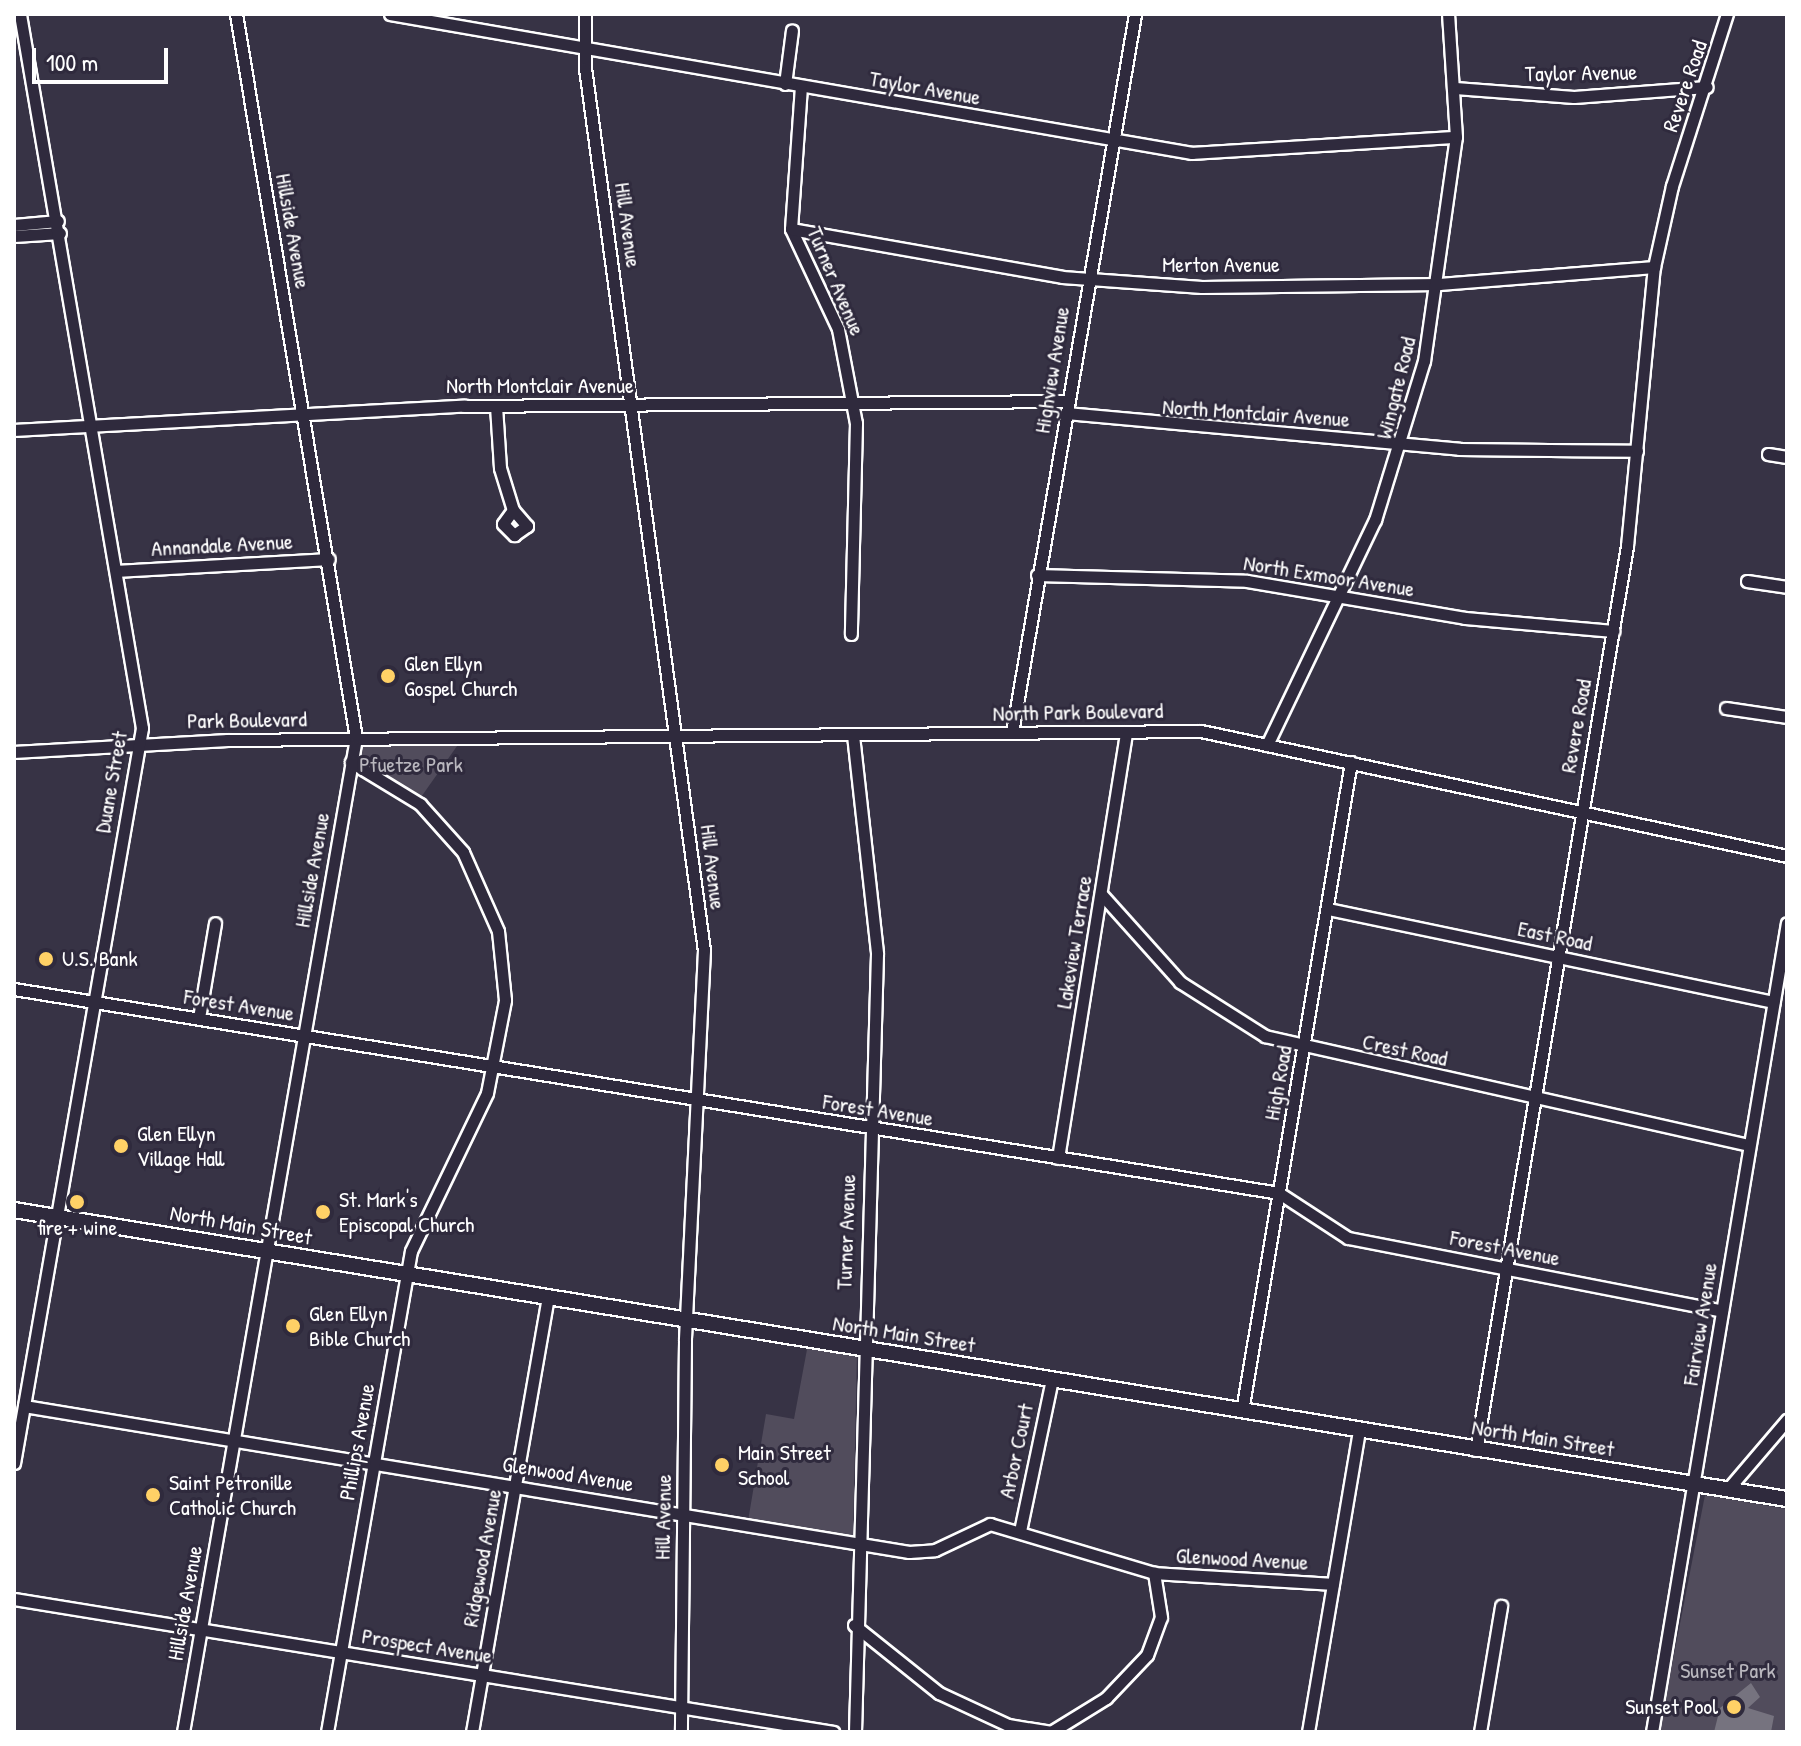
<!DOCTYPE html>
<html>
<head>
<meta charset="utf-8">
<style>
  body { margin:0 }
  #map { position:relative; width:1801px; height:1746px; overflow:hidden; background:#373345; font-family:"Patrick Hand",sans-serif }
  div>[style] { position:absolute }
  .green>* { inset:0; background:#514c5c }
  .water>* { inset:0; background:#76737f }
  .roads { filter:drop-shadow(2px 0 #fff) drop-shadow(-2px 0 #fff) drop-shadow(0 2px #fff) drop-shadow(0 -2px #fff) }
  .street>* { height:11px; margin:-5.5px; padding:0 5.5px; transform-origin:5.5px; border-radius:5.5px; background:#2f2a3d }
  .secondary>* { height:14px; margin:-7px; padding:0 7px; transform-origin:7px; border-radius:7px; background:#2f2a3d }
  .dots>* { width:22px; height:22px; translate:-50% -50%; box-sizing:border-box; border:4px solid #2f2a3d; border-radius:50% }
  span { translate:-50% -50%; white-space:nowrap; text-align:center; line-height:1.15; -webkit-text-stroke:6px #2f2a3d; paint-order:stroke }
  .street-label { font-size:22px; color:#fff }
  .poi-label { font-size:22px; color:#fff }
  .left { translate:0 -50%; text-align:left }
  .right { translate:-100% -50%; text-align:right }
  .park-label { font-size:22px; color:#b9b7be }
  .frame { position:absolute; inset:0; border:16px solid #fff; pointer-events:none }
  .scale { position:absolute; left:32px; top:48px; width:136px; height:36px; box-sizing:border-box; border:4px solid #fff; border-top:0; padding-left:10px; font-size:24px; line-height:28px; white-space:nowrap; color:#fff; -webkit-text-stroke:6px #2f2a3d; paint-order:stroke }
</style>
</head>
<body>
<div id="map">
  <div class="green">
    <div style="clip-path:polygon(462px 739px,419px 800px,357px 758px,360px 740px)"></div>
    <div style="clip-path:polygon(808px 1344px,857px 1353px,853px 1538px,748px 1521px,766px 1414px,794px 1419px)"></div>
    <div style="clip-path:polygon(1705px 1495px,1787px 1509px,1787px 1732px,1659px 1732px)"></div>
  </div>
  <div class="water">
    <div style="clip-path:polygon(1751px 1683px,1760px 1697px,1748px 1708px,1774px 1716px,1771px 1732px,1714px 1732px,1720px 1708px)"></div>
  </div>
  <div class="roads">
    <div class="street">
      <div style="left:390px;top:14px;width:814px;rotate:9.83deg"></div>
      <div style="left:1192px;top:153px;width:264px;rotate:-3.5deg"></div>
      <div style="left:585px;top:14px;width:54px;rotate:90deg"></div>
      <div style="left:585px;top:68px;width:890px;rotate:82.32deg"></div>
      <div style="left:704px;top:950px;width:391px;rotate:92.8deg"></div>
      <div style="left:685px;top:1341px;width:391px;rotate:90.6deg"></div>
      <div style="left:785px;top:84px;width:54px;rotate:-82.6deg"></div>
      <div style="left:801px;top:86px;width:143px;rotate:94deg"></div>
      <div style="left:791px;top:229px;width:110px;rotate:64.8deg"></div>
      <div style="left:838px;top:329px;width:96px;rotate:79.2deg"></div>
      <div style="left:856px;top:423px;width:211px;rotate:91.4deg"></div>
      <div style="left:1455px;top:88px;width:119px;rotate:4.3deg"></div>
      <div style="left:1574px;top:97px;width:133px;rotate:-4.3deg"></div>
      <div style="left:14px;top:225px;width:44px;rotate:-5.2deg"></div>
      <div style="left:791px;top:229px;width:275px;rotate:10deg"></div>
      <div style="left:1062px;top:277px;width:140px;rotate:4.1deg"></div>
      <div style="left:1202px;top:287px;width:237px;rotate:-0.7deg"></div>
      <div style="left:1439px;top:284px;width:216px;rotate:-4.5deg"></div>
      <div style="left:14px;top:236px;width:46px;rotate:-3.7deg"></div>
      <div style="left:496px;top:406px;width:62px;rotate:86.3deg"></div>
      <div style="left:500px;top:468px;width:44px;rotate:72.8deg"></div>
      <div style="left:513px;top:510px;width:17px;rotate:126deg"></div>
      <div style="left:503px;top:524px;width:16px;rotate:45deg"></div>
      <div style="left:514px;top:535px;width:16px;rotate:-35deg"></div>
      <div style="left:527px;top:526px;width:21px;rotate:-131deg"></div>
      <div style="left:1066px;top:413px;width:395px;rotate:5.2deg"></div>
      <div style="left:1459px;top:449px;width:178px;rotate:0.6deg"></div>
      <div style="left:14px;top:430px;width:451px;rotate:-3.1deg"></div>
      <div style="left:464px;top:406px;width:604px;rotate:-0.47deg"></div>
      <div style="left:1768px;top:454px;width:19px;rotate:9deg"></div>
      <div style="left:116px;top:571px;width:213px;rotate:-3.2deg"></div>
      <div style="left:1037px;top:575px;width:210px;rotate:1.6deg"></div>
      <div style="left:1247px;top:581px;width:221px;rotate:9.6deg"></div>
      <div style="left:1465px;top:618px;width:149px;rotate:5deg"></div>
      <div style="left:1747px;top:581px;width:40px;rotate:8.5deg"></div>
      <div style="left:1726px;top:708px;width:62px;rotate:8.4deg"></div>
      <div style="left:1012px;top:733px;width:729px;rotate:-80.29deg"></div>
      <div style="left:853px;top:735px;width:220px;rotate:83.7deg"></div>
      <div style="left:877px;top:954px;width:778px;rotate:91.62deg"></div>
      <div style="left:1267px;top:745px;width:250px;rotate:-64.4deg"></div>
      <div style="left:1375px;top:520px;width:166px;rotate:-72.9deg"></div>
      <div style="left:1424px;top:361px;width:226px;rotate:-81.9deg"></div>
      <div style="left:1456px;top:137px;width:123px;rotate:-93.7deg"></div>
      <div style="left:14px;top:752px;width:213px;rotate:-3.2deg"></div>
      <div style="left:227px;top:740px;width:974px;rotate:-0.53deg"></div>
      <div style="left:1201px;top:731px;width:599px;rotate:12.04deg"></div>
      <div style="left:1102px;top:895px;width:117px;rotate:48.1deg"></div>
      <div style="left:1180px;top:982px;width:101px;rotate:32.4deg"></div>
      <div style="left:1265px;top:1036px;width:496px;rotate:12.7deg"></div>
      <div style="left:1328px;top:909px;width:455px;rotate:11.8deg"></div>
      <div style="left:14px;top:989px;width:1281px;rotate:9.16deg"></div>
      <div style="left:1279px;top:1193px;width:82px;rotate:33.1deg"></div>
      <div style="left:1348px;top:1238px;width:381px;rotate:11deg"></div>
      <div style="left:199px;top:1018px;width:96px;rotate:-80.4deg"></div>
      <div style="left:1058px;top:1158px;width:431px;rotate:-80.9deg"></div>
      <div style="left:24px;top:1406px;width:897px;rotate:9.37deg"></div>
      <div style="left:909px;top:1552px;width:26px;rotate:-4deg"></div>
      <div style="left:935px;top:1550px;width:61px;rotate:-25.3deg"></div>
      <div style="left:990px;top:1524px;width:171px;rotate:16.6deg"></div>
      <div style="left:1154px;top:1573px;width:179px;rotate:3.5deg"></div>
      <div style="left:1242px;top:1411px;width:658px;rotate:-80.47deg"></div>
      <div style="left:1476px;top:1450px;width:917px;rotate:-80.52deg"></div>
      <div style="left:1627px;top:546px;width:280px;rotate:-84.5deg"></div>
      <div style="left:1654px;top:267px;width:83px;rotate:-77.5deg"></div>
      <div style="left:1672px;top:186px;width:181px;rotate:-72.3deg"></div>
      <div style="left:14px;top:1463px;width:746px;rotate:-80.12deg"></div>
      <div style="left:142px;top:728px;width:724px;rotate:-99.7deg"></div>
      <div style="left:1728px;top:1489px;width:91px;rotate:-49.5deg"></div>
      <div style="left:1020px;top:1531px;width:155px;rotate:-78.1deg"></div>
      <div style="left:14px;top:1599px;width:830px;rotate:9.22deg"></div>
      <div style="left:854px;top:1625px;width:109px;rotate:38.7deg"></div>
      <div style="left:939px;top:1693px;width:76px;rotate:24.9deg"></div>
      <div style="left:1008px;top:1725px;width:44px;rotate:9.2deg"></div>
      <div style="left:183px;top:1732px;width:1009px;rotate:-80.13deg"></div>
      <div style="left:356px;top:738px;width:734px;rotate:-99.41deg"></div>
      <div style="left:327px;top:1732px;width:488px;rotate:-80.1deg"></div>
      <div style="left:411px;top:1251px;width:175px;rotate:-64.3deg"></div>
      <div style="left:487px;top:1093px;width:95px;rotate:-79deg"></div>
      <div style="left:505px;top:1000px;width:69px;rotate:-95.8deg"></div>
      <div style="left:498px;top:931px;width:86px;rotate:-113.9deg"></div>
      <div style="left:463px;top:852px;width:64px;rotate:-131.9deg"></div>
      <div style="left:420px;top:804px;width:81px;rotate:-148.7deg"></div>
      <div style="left:472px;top:1732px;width:443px;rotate:-80.1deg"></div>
      <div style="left:1051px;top:1732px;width:65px;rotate:-31.7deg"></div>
      <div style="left:1106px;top:1698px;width:59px;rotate:-46.4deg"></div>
      <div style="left:1147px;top:1655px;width:40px;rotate:-69.8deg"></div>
      <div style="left:1161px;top:1617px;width:45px;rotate:-99deg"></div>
      <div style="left:1308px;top:1732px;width:305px;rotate:-80.4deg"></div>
      <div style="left:1480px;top:1732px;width:128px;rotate:-80.5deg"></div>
      <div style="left:1652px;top:1732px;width:820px;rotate:-80.53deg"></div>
    </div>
    <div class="secondary">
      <div style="left:14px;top:1210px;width:1796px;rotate:9.26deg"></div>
    </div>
  </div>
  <div class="dots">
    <div style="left:388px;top:676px;background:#ffd166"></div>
    <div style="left:46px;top:959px;background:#ffd166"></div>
    <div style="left:121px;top:1146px;background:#ffd166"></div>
    <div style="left:77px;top:1202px;background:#ffd166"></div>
    <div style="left:323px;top:1212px;background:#ffd166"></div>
    <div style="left:293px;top:1326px;background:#ffd166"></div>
    <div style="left:722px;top:1465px;background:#ffd166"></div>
    <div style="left:153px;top:1495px;background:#ffd166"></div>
    <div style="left:1734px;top:1707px;background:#ffd166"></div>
  </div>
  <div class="street-label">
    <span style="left:1581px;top:73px;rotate:-1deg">Taylor Avenue</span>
    <span style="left:1685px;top:86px;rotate:-71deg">Revere Road</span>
    <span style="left:925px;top:88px;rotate:10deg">Taylor Avenue</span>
    <span style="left:628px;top:225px;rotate:82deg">Hill Avenue</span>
    <span style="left:293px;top:231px;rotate:80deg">Hillside Avenue</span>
    <span style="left:1221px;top:265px">Merton Avenue</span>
    <span style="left:836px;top:281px;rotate:67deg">Turner Avenue</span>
    <span style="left:1052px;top:370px;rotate:-81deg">Highview Avenue</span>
    <span style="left:540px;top:386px">North Montclair Avenue</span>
    <span style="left:1396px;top:388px;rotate:-76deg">Wingate Road</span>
    <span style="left:1256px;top:413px;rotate:4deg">North Montclair Avenue</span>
    <span style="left:222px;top:545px;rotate:-3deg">Annandale Avenue</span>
    <span style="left:1329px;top:576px;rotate:9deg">North Exmoor Avenue</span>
    <span style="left:1078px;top:712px;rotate:-1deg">North Park Boulevard</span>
    <span style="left:247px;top:720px;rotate:-1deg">Park Boulevard</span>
    <span style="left:1576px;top:726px;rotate:-80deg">Revere Road</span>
    <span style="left:111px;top:782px;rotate:-80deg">Duane Street</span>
    <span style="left:713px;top:867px;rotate:83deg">Hill Avenue</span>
    <span style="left:312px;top:870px;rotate:-80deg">Hillside Avenue</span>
    <span style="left:1555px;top:936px;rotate:12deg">East Road</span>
    <span style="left:1074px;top:942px;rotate:-81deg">Lakeview Terrace</span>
    <span style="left:239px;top:1005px;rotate:9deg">Forest Avenue</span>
    <span style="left:1405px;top:1050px;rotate:12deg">Crest Road</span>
    <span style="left:1278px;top:1083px;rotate:-80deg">High Road</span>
    <span style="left:878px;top:1110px;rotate:9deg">Forest Avenue</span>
    <span style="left:241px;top:1225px;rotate:10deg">North Main Street</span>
    <span style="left:846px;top:1232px;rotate:-88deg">Turner Avenue</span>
    <span style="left:1505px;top:1248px;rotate:11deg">Forest Avenue</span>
    <span style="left:1700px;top:1324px;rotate:-81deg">Fairview Avenue</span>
    <span style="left:904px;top:1334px;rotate:9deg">North Main Street</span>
    <span style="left:1543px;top:1438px;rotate:9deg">North Main Street</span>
    <span style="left:357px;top:1442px;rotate:-80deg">Phillips Avenue</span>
    <span style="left:1016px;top:1451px;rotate:-78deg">Arbor Court</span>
    <span style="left:568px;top:1474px;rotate:9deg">Glenwood Avenue</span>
    <span style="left:663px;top:1517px;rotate:-89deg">Hill Avenue</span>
    <span style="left:482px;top:1558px;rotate:-80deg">Ridgewood Avenue</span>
    <span style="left:1242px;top:1559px;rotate:3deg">Glenwood Avenue</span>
    <span style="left:185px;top:1603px;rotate:-80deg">Hillside Avenue</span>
    <span style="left:427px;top:1646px;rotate:9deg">Prospect Avenue</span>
  </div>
  <div class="poi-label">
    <span class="left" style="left:404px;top:676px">Glen Ellyn<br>Gospel Church</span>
    <span class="left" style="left:62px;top:959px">U.S. Bank</span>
    <span class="left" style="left:137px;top:1146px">Glen Ellyn<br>Village Hall</span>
    <span class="left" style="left:339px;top:1212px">St. Mark's<br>Episcopal Church</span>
    <span style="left:77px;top:1228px">fire + wine</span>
    <span class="left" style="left:309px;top:1326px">Glen Ellyn<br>Bible Church</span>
    <span class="left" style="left:738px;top:1465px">Main Street<br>School</span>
    <span class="left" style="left:169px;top:1495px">Saint Petronille<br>Catholic Church</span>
    <span class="right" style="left:1718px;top:1707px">Sunset Pool</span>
  </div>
  <div class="park-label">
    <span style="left:411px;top:765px">Pfuetze Park</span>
    <span style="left:1728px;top:1671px">Sunset Park</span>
  </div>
  <div class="frame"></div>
  <div class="scale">100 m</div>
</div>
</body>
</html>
